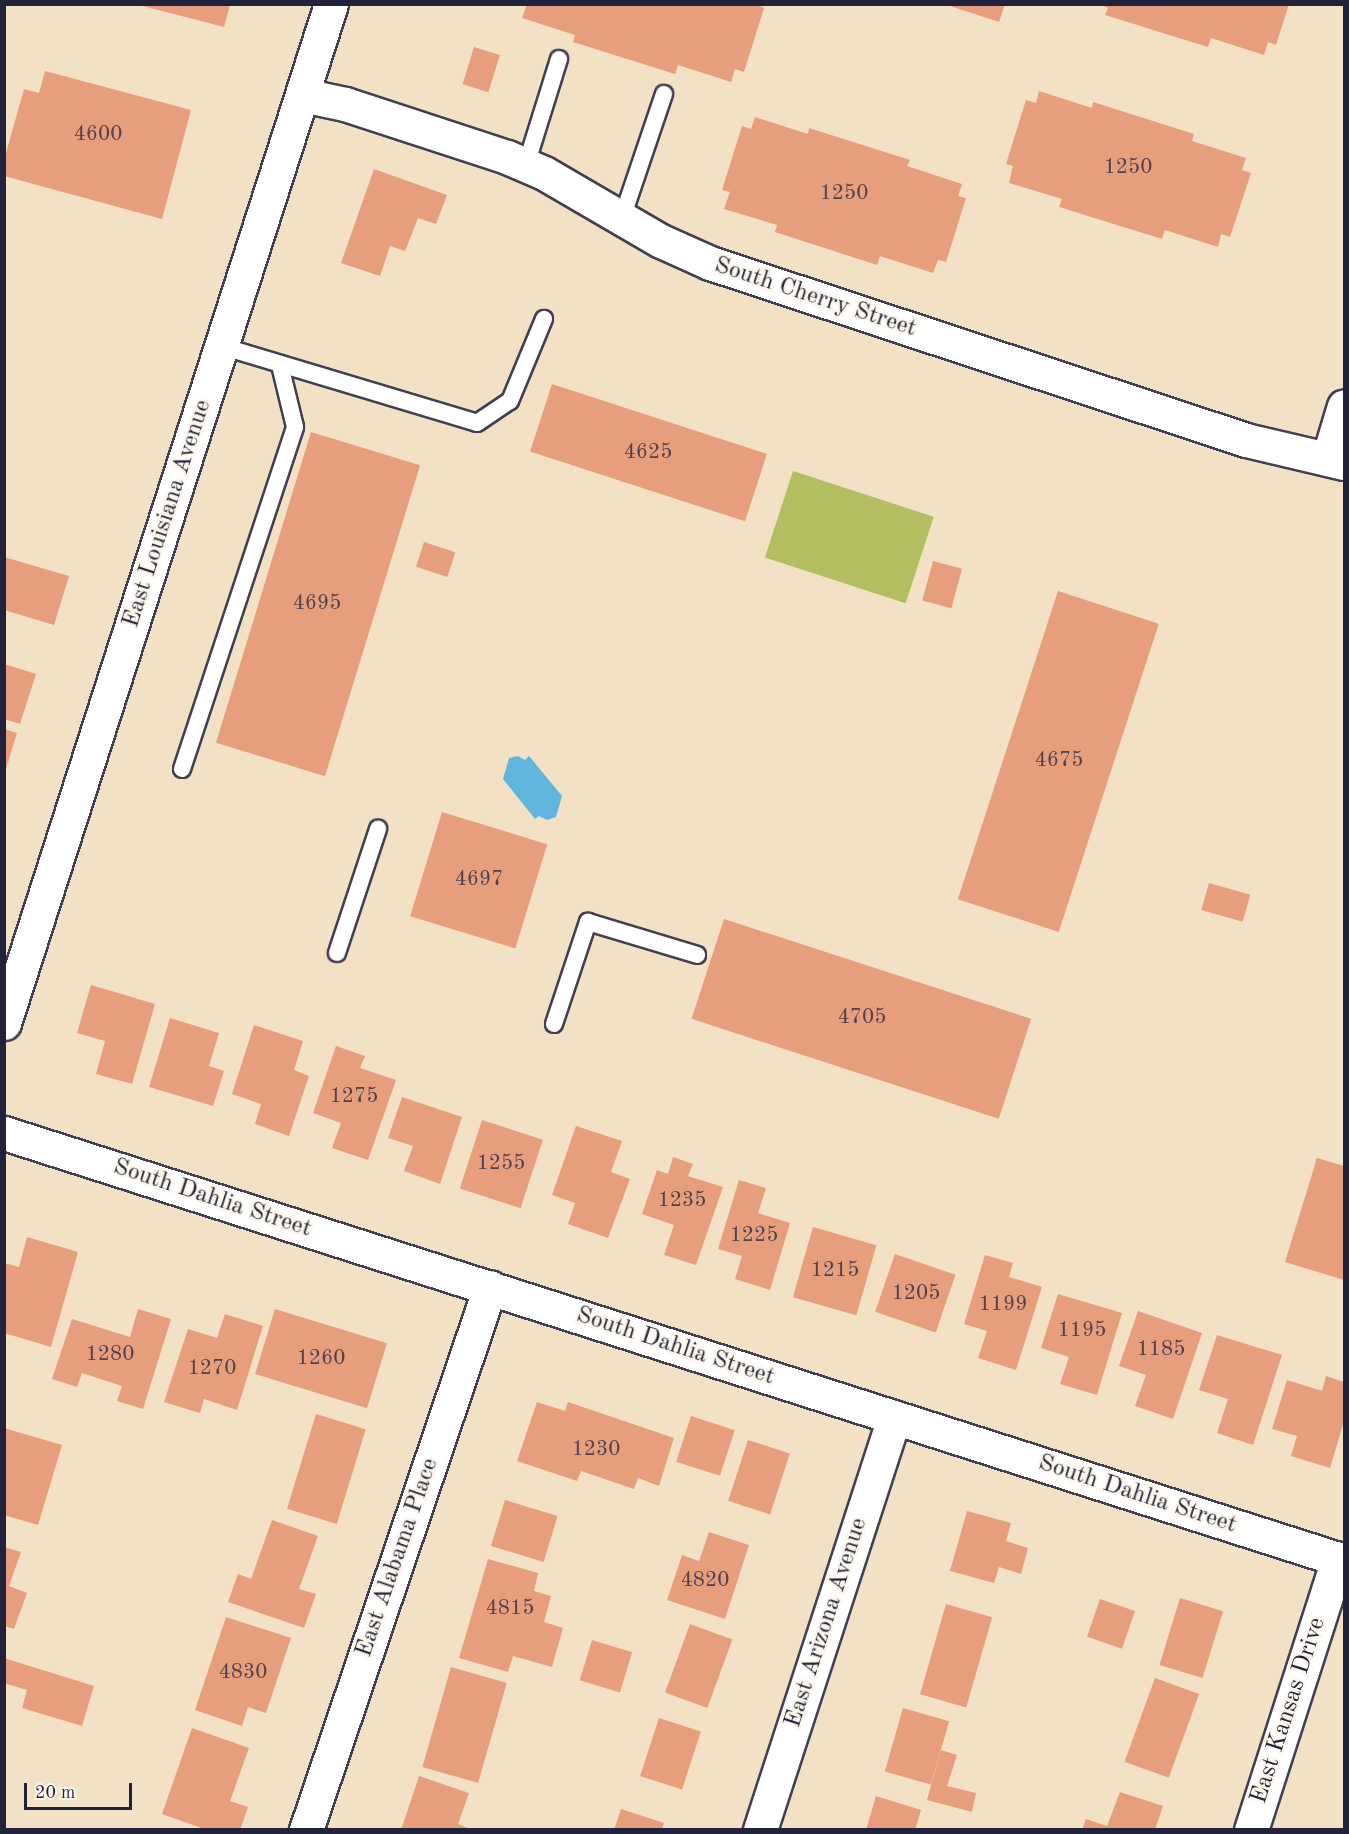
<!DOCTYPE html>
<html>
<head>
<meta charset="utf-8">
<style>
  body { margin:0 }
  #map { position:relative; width:1349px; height:1834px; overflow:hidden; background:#f3e1c6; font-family:"Old Standard TT",serif }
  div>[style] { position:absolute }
  .green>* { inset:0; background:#b2be60; transform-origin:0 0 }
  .water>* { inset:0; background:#61b6dd }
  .building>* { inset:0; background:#e69e7d; transform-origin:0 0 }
  .roads { filter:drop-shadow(2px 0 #413f50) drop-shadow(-2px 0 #413f50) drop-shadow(0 2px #413f50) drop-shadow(0 -2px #413f50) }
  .lane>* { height:16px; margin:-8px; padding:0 8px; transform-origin:8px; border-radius:8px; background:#fff }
  .street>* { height:33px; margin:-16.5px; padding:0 16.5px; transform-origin:16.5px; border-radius:16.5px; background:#fff }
  .secondary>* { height:33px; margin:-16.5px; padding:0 16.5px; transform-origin:16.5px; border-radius:16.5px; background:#fff }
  span { translate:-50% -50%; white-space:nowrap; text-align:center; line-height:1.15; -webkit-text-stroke:5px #fbf7ec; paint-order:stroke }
  .number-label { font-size:21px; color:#53414c }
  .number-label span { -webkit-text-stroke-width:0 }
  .street-label { font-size:24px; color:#22223b }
  .frame { position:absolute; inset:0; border:6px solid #22223b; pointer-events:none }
  .scale { position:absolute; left:24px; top:1783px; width:108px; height:27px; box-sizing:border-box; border:3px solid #22223b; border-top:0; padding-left:8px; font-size:18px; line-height:21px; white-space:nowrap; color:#22223b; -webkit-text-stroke:4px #fbf7ec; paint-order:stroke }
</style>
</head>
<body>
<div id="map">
  <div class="green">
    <div style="left:793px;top:471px;width:148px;height:91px;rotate:18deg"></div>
  </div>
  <div class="water">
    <div style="clip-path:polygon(518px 756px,525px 760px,529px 756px,562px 796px,556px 817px,547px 820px,539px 816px,535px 819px,503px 779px,509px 758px)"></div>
  </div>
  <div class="building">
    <div style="clip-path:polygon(527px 4px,756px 4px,764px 8px,744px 72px,735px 69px,731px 82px,678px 65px,675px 74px,573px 42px,575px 35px,522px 18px)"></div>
    <div style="clip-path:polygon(944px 4px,1005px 4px,999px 22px)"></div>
    <div style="clip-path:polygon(1100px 4px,1289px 4px,1276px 45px,1268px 42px,1264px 55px,1211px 38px,1208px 47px,1105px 15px,1108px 8px)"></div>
    <div style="clip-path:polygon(139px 5px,230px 5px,224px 27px)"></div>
    <div style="left:474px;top:47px;width:27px;height:39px;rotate:17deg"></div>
    <div style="clip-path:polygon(45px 71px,191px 110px,162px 219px,4px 176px,4px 160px,24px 89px,39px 93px)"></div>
    <div style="clip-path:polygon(1039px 91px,1092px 108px,1093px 102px,1194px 134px,1192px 141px,1246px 158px,1242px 170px,1251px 173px,1230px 237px,1221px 234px,1218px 247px,1165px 230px,1162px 239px,1059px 207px,1062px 199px,1009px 183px,1013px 166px,1006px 164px,1026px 100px,1036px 103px)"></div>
    <div style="clip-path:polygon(755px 117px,808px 134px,809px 128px,910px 160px,907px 166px,962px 184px,958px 196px,966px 198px,946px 262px,938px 260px,933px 273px,880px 256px,877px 265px,775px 232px,777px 225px,724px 209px,730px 192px,722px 190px,742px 126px,751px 129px)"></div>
    <div style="clip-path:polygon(374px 169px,447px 195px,436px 224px,418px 218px,405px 251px,390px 246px,380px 276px,341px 263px)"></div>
    <div style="left:552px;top:384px;width:226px;height:71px;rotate:18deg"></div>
    <div style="left:311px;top:432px;width:114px;height:325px;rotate:17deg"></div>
    <div style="left:424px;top:542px;width:33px;height:26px;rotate:18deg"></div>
    <div style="clip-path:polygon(4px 557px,69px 576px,54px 625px,4px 610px)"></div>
    <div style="left:933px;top:561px;width:30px;height:41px;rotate:15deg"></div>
    <div style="left:1058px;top:591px;width:106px;height:324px;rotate:18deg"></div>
    <div style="clip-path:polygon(4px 664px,36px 674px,20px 724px,4px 719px)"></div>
    <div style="clip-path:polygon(4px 729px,17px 733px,5px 772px,4px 771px)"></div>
    <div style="left:442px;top:812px;width:110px;height:109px;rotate:17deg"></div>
    <div style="left:1209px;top:883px;width:43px;height:28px;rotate:16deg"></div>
    <div style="left:724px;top:919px;width:323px;height:105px;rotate:18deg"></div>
    <div style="clip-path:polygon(91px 985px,155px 1004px,132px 1084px,96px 1074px,105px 1041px,77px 1033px)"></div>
    <div style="clip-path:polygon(170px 1018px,219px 1033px,209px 1066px,224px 1071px,213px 1106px,149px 1087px)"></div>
    <div style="clip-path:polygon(254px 1025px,303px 1041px,294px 1070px,309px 1076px,289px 1136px,255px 1124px,261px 1104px,232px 1094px)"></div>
    <div style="clip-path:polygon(336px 1046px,365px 1056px,360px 1068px,396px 1080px,368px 1160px,332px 1148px,341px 1123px,313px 1113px)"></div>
    <div style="clip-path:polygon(402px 1097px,462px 1117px,440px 1184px,404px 1171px,413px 1146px,388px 1138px)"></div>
    <div style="left:482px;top:1120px;width:64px;height:72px;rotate:18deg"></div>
    <div style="clip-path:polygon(576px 1126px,622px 1141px,611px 1172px,630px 1179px,608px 1238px,568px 1224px,575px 1203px,552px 1195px)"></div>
    <div style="clip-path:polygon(673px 1157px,693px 1164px,688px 1176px,723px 1187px,696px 1265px,664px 1255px,674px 1225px,642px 1214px,657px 1170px,668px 1174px)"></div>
    <div style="clip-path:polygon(1317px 1158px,1344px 1166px,1344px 1280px,1285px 1262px)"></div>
    <div style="clip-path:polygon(739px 1180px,766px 1188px,758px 1213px,790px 1223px,770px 1290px,735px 1279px,742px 1256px,718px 1249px)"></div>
    <div style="left:813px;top:1227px;width:66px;height:73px;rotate:16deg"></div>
    <div style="clip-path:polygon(27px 1237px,78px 1252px,51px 1347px,4px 1333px,4px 1263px,19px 1267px)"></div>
    <div style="left:895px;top:1254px;width:64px;height:61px;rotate:19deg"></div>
    <div style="clip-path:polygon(985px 1255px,1013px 1263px,1009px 1277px,1042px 1287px,1016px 1370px,978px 1358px,987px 1331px,964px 1324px)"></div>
    <div style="clip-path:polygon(1058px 1294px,1122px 1313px,1097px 1395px,1060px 1384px,1069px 1357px,1041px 1348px)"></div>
    <div style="clip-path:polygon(138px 1309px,171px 1319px,143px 1409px,117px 1401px,122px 1386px,82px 1373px,77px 1387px,52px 1379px,72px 1319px,130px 1337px)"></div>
    <div style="left:275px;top:1309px;width:117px;height:68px;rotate:17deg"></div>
    <div style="clip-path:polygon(1138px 1311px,1202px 1333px,1173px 1419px,1135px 1406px,1146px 1375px,1119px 1366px)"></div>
    <div style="clip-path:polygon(225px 1314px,263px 1326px,237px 1410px,204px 1399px,200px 1413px,164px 1402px,188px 1329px,217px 1338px)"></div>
    <div style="clip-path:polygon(1217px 1335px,1282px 1355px,1253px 1445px,1217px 1433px,1228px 1399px,1199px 1390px)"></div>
    <div style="clip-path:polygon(1326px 1376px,1344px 1382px,1344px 1421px,1330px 1468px,1291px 1456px,1297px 1436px,1272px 1429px,1287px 1380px,1322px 1391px)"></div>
    <div style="clip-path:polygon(537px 1402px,565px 1411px,568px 1402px,674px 1438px,659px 1486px,638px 1478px,634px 1489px,581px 1471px,577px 1481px,517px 1461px)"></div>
    <div style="left:316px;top:1414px;width:52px;height:99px;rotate:17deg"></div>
    <div style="left:691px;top:1416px;width:46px;height:48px;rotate:18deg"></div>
    <div style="clip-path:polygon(4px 1428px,62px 1445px,38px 1525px,4px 1515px)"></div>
    <div style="left:748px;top:1440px;width:44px;height:64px;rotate:18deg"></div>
    <div style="left:505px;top:1500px;width:55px;height:48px;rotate:17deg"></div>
    <div style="clip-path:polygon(967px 1511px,1011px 1523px,1006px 1541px,1028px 1548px,1021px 1574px,999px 1567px,994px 1583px,950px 1571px)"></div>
    <div style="clip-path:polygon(272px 1520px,318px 1536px,299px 1589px,316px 1594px,304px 1628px,228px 1602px,238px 1574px,251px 1579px)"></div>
    <div style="clip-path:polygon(709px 1532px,749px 1545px,725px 1619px,667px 1600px,682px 1555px,699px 1561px)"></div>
    <div style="clip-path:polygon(4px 1547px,21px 1552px,9px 1586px,27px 1593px,14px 1629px,4px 1626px)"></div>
    <div style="clip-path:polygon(488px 1559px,538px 1573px,534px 1591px,551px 1596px,544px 1622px,563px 1628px,552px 1667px,513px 1656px,508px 1672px,459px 1658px)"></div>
    <div style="left:1180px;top:1598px;width:45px;height:70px;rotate:17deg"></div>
    <div style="left:1100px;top:1599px;width:37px;height:40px;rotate:19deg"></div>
    <div style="left:946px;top:1604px;width:48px;height:94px;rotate:16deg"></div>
    <div style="clip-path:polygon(226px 1617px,291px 1638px,266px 1713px,248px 1707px,242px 1726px,195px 1710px)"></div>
    <div style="left:690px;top:1624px;width:45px;height:73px;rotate:20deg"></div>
    <div style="left:592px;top:1640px;width:42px;height:42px;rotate:17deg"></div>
    <div style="clip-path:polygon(4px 1658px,94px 1686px,82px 1726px,22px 1708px,27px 1690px,4px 1683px)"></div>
    <div style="left:451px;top:1667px;width:58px;height:104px;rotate:16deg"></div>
    <div style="left:1155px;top:1678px;width:47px;height:89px;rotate:20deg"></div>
    <div style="left:903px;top:1708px;width:48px;height:66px;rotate:16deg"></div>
    <div style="left:659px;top:1718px;width:44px;height:61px;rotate:18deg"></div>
    <div style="clip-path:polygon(192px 1728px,249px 1748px,230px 1801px,248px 1807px,240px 1830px,207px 1830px,162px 1814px)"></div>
    <div style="clip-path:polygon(941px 1750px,957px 1755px,947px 1786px,976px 1793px,972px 1812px,927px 1800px)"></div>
    <div style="clip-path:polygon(419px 1776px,469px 1793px,458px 1824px,472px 1830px,401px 1830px)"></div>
    <div style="clip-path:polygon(1120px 1792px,1163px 1806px,1155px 1830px,1082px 1830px,1086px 1819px,1107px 1826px)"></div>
    <div style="clip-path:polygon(876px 1796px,921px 1810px,915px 1830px,866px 1830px)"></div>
    <div style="clip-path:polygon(621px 1809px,664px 1823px,662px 1830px,614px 1830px)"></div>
  </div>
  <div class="roads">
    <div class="lane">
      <div style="left:526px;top:165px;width:111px;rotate:-72.7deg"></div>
      <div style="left:622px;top:218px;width:131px;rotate:-71.3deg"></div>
      <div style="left:221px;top:346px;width:267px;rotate:16.7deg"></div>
      <div style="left:477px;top:423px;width:40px;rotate:-34deg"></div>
      <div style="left:510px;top:401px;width:89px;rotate:-67.5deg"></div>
      <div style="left:182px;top:769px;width:360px;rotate:-71.7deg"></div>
      <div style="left:295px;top:427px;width:64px;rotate:-103.6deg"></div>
      <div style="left:337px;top:953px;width:131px;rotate:-71.7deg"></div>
      <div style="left:554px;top:1024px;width:108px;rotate:-71.6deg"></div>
      <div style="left:588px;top:922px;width:114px;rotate:16.8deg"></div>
    </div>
    <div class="street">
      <div style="left:302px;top:95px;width:44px;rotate:11.8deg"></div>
      <div style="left:345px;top:104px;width:170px;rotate:18.1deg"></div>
      <div style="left:507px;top:157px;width:40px;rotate:23.4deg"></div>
      <div style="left:544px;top:173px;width:135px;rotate:30.2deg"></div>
      <div style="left:661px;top:241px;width:54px;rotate:24.2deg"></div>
      <div style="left:710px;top:263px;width:564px;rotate:18.27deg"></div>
      <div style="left:1246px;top:440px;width:101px;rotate:13.2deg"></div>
      <div style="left:1328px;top:459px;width:55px;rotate:-73.2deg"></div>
      <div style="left:306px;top:1830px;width:573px;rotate:-71.28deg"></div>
      <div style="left:760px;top:1830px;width:434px;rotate:-72deg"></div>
      <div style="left:1251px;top:1830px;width:285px;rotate:-72.2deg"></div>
    </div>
    <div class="secondary">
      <div style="left:4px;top:1023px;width:1070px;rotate:-72.21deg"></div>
      <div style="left:4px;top:1133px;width:1407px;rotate:17.71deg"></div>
    </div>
  </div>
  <div class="number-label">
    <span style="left:98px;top:135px">4600</span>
    <span style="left:1128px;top:168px">1250</span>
    <span style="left:844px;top:194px">1250</span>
    <span style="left:648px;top:453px">4625</span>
    <span style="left:317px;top:604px">4695</span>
    <span style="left:1059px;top:761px">4675</span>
    <span style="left:479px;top:880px">4697</span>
    <span style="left:862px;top:1018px">4705</span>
    <span style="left:354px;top:1097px">1275</span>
    <span style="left:501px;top:1164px">1255</span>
    <span style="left:682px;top:1201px">1235</span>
    <span style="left:754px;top:1236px">1225</span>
    <span style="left:835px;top:1271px">1215</span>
    <span style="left:916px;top:1294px">1205</span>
    <span style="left:1003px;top:1305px">1199</span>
    <span style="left:1082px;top:1331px">1195</span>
    <span style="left:1161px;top:1350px">1185</span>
    <span style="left:110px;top:1355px">1280</span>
    <span style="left:321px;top:1359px">1260</span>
    <span style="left:212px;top:1369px">1270</span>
    <span style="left:596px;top:1450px">1230</span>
    <span style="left:705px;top:1581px">4820</span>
    <span style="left:510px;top:1609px">4815</span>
    <span style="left:243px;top:1673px">4830</span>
  </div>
  <div class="street-label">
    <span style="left:815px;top:298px;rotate:18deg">South Cherry Street</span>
    <span style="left:168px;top:514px;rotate:-72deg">East Louisiana Avenue</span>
    <span style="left:212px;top:1199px;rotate:18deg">South Dahlia Street</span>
    <span style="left:675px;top:1347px;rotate:18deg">South Dahlia Street</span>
    <span style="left:1137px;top:1495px;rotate:18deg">South Dahlia Street</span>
    <span style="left:398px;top:1558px;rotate:-71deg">East Alabama Place</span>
    <span style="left:827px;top:1623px;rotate:-72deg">East Arizona Avenue</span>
    <span style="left:1289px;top:1711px;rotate:-72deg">East Kansas Drive</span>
  </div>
  <div class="frame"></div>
  <div class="scale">20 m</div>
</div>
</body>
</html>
